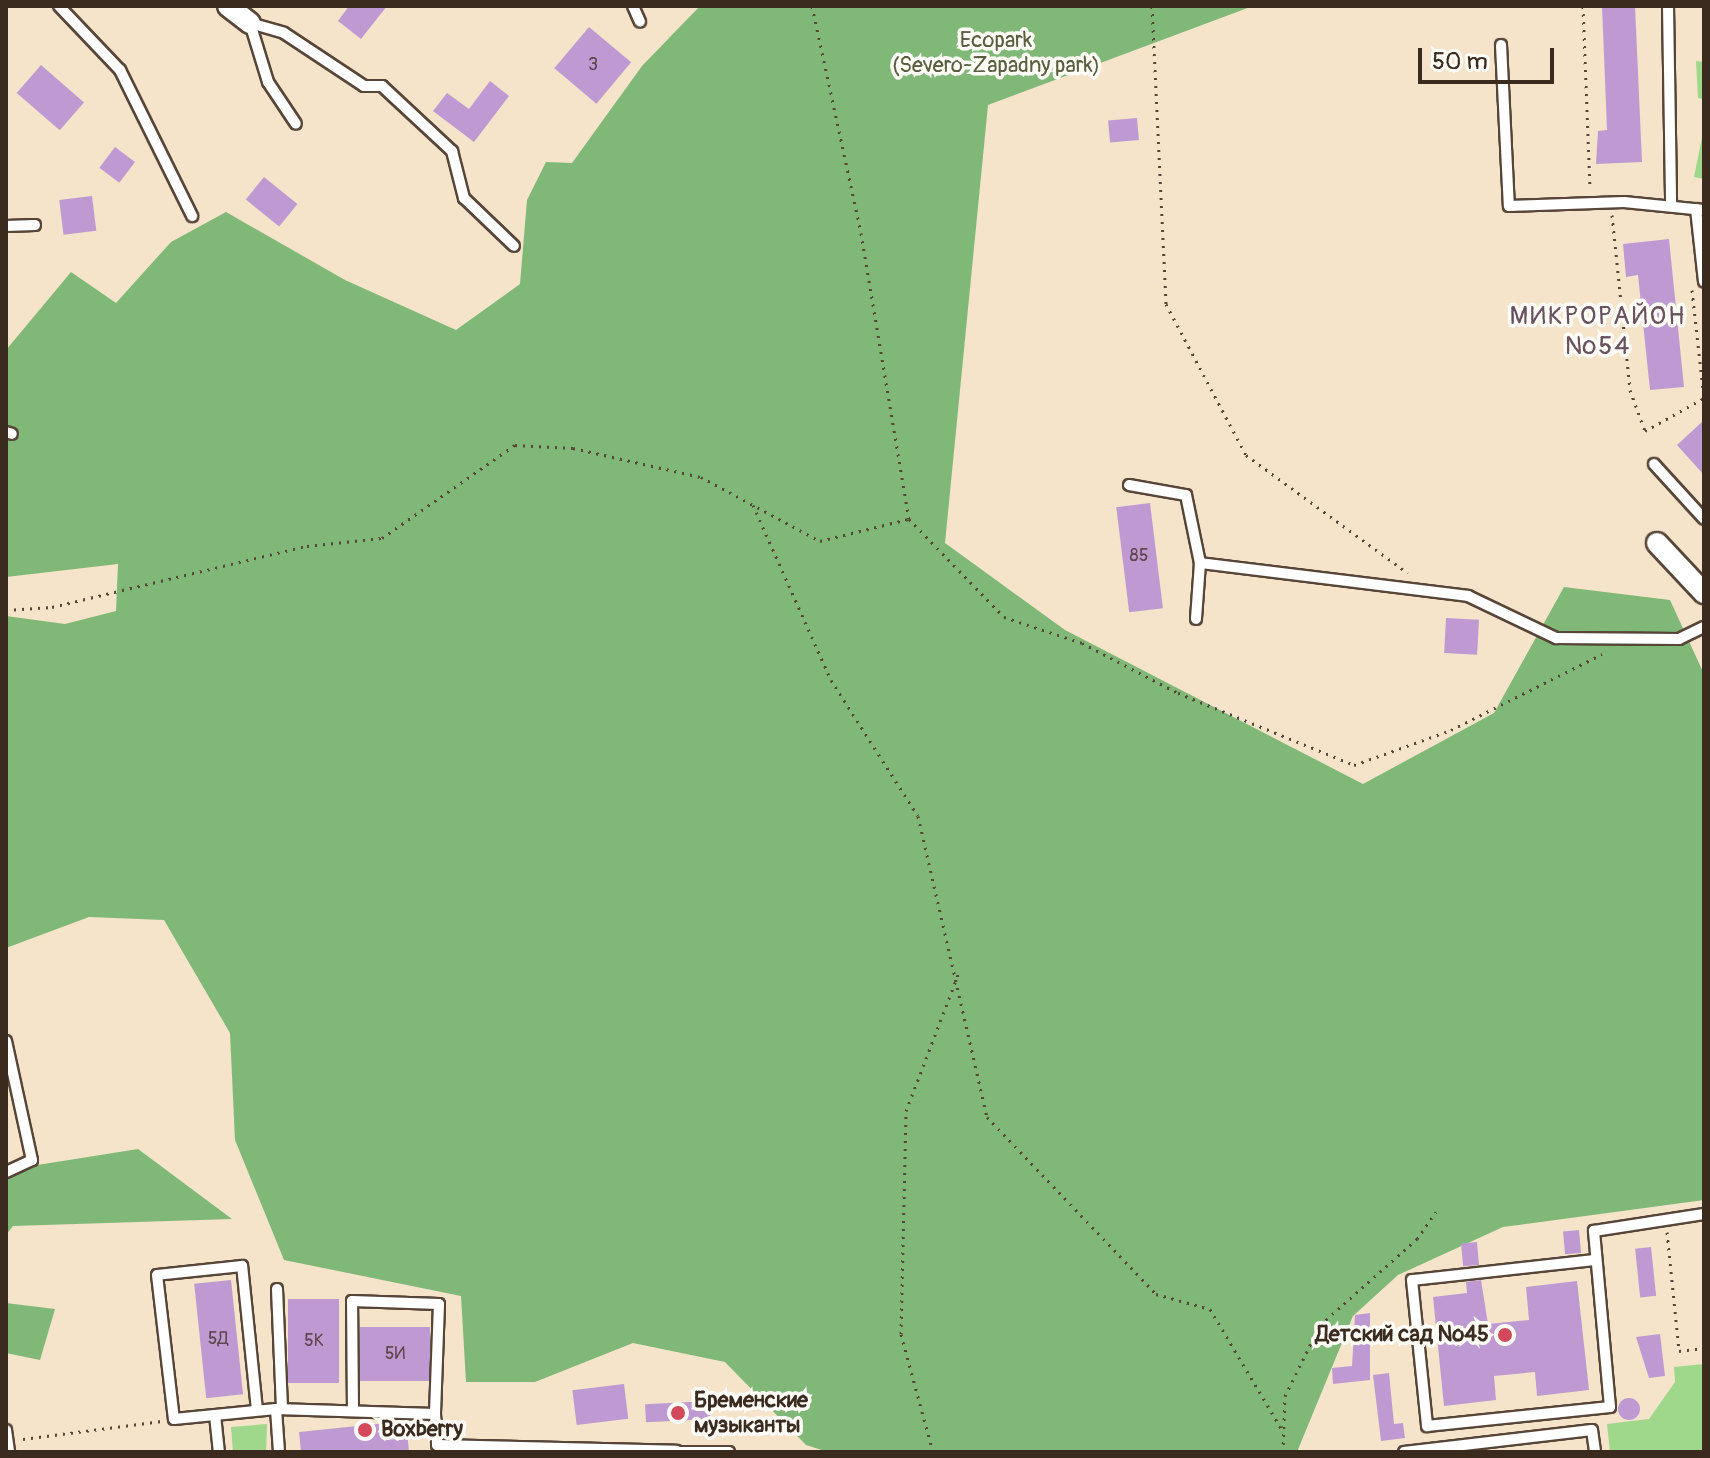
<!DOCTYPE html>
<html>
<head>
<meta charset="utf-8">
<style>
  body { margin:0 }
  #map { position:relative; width:1710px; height:1458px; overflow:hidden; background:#f5e3ca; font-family:Pangolin,sans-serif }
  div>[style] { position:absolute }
  .green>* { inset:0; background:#9fd88b }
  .forest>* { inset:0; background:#7fb877 }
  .building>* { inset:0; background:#bf9ad2; transform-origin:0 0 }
  .round { border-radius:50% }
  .path>* { height:3px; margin-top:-1.5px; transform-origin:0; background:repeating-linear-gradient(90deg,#574638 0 2px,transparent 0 8px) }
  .roads { filter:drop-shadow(2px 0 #574638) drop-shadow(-2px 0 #574638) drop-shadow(0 2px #574638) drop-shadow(0 -2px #574638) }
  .lane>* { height:10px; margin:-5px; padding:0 5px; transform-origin:5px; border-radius:5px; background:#fff }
  .street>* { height:20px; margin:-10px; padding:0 10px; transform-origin:10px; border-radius:10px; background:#fff }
  .dots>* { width:22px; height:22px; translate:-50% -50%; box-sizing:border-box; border:4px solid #fdfcf7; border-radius:50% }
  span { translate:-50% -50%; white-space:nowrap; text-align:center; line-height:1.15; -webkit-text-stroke:7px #fdfcf7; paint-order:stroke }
  .number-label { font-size:18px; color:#5c464b }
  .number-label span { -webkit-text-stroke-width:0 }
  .park-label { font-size:22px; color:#595e3f }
  .poi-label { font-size:22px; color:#3b2a1e; font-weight:700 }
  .right { translate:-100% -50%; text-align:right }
  .left { translate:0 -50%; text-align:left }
  .quarter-label { font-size:26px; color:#69515d; letter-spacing:2px }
  .frame { position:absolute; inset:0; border:8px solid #3b2a1e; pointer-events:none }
  .scale { position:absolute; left:1418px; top:48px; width:136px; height:36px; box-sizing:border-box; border:4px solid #3b2a1e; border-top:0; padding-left:10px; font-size:24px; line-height:28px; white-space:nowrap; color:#3b2a1e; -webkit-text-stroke:6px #fdfcf7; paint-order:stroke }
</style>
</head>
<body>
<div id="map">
  <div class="green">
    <div style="clip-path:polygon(1696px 61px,1704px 62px,1704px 99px,1698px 98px)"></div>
    <div style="clip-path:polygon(1704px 128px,1704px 179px,1694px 177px)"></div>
    <div style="clip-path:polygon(1704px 1364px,1704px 1452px,1610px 1452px,1607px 1424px,1649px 1419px,1675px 1382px,1674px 1367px)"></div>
    <div style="clip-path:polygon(267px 1424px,266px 1452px,233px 1452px,231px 1427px)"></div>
  </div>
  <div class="forest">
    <div style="clip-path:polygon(700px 6px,1253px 6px,988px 105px,945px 543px,1065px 630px,1363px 784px,1494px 713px,1564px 587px,1670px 600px,1704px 674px,1704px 1200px,1503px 1227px,1398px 1275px,1353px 1316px,1297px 1452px,828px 1452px,806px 1445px,725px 1362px,633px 1343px,535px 1382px,466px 1382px,461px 1296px,284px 1260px,235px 1140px,230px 1033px,164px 920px,89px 917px,6px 948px,6px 616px,65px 624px,116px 611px,118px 564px,6px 577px,6px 350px,71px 272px,116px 303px,171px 242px,226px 212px,345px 280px,456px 330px,520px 284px,527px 200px,546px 162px,572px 163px,642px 66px)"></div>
    <div style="clip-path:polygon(138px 1149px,232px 1219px,13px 1226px,6px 1235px,6px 1170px)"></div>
    <div style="clip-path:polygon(6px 1303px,55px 1309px,40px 1360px,6px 1353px)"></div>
  </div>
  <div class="building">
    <div style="clip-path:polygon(349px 6px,387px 6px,361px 39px,338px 21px)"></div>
    <div style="clip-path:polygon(1602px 6px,1635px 6px,1642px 162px,1596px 164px,1598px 131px,1607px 130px)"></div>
    <div style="left:589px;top:27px;width:55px;height:54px;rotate:40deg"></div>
    <div style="left:41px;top:65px;width:57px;height:37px;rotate:41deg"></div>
    <div style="clip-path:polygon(490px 81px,509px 96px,474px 142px,433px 111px,447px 93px,469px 109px)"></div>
    <div style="left:1137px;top:118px;width:22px;height:29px;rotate:85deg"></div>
    <div style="left:115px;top:147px;width:25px;height:26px;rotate:37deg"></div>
    <div style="left:264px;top:177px;width:43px;height:29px;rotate:39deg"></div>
    <div style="left:92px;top:196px;width:35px;height:33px;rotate:83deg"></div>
    <div style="clip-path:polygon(1669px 239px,1684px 387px,1650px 390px,1638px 275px,1626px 277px,1623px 244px)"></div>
    <div style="clip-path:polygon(1704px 420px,1704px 475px,1677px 445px)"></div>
    <div style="left:1150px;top:503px;width:106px;height:34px;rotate:83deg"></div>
    <div style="left:1446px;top:618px;width:33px;height:35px;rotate:3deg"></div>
    <div style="left:1579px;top:1230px;width:23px;height:16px;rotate:85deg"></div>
    <div style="left:1477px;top:1242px;width:23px;height:16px;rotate:85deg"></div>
    <div style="left:1651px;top:1247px;width:49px;height:16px;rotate:84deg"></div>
    <div style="left:231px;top:1280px;width:115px;height:37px;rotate:84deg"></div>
    <div style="clip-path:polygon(1481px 1280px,1488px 1324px,1529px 1320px,1526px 1287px,1577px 1281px,1589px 1390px,1537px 1396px,1535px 1372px,1494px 1376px,1496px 1400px,1444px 1406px,1433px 1297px,1467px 1293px,1466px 1282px)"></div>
    <div style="left:288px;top:1299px;width:51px;height:84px"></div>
    <div style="clip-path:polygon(1370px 1313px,1370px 1380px,1333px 1384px,1332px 1368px,1352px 1366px,1355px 1315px)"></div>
    <div style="left:360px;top:1327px;width:70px;height:54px"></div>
    <div style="clip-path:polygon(1660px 1334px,1665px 1376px,1649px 1378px,1636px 1337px)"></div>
    <div style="clip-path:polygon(1389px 1373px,1394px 1424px,1403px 1423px,1405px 1438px,1381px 1441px,1373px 1375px)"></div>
    <div style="left:624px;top:1384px;width:35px;height:52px;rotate:83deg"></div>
    <div class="round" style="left:1618px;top:1398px;width:22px;height:22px"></div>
    <div style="left:709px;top:1401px;width:18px;height:64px;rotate:87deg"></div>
    <div style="clip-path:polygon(406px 1421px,409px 1452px,301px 1452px,299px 1432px)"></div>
  </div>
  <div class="path">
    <div style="left:812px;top:6px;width:232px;rotate:77.8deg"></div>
    <div style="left:861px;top:233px;width:290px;rotate:80.5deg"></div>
    <div style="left:909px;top:519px;width:136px;rotate:45.9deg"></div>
    <div style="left:1004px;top:617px;width:82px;rotate:18.4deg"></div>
    <div style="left:1082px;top:643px;width:108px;rotate:27.5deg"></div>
    <div style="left:1178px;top:693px;width:190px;rotate:22.2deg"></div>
    <div style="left:1354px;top:765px;width:103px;rotate:-19.8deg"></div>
    <div style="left:1451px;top:730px;width:169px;rotate:-26.7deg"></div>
    <div style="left:1152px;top:6px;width:298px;rotate:87.3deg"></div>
    <div style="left:1166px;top:304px;width:171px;rotate:62.1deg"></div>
    <div style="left:1246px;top:455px;width:200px;rotate:36.1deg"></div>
    <div style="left:1583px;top:6px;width:181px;rotate:87.8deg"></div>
    <div style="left:1612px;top:215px;width:176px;rotate:84.1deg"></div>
    <div style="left:1630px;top:390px;width:44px;rotate:69.9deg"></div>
    <div style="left:1645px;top:431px;width:68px;rotate:-29.2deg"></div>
    <div style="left:1692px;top:290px;width:109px;rotate:83.7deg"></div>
    <div style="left:753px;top:505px;width:192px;rotate:66deg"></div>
    <div style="left:831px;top:680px;width:161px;rotate:57.4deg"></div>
    <div style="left:918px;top:816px;width:309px;rotate:77.1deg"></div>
    <div style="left:987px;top:1117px;width:245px;rotate:46.3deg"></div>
    <div style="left:1156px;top:1294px;width:56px;rotate:15.5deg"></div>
    <div style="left:1210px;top:1309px;width:141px;rotate:59.2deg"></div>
    <div style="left:6px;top:610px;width:46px;rotate:-3.7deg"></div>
    <div style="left:52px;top:607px;width:262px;rotate:-13.5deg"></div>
    <div style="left:307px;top:546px;width:75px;rotate:-6.1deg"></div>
    <div style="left:382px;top:538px;width:162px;rotate:-35deg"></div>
    <div style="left:515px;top:445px;width:58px;rotate:3deg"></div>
    <div style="left:573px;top:448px;width:131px;rotate:12.8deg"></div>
    <div style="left:701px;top:477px;width:135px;rotate:28.3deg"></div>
    <div style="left:820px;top:541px;width:91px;rotate:-14deg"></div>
    <div style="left:1667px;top:1232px;width:120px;rotate:84.2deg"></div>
    <div style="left:1679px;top:1351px;width:25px;rotate:-7deg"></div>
    <div style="left:23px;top:1439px;width:140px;rotate:-7.4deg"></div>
    <div style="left:933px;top:1452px;width:122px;rotate:-105.2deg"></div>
    <div style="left:901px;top:1334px;width:223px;rotate:-88.7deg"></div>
    <div style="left:906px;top:1111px;width:149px;rotate:-69.1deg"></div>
    <div style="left:1283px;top:1452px;width:56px;rotate:-88deg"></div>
    <div style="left:1285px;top:1396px;width:79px;rotate:-63.8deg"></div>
    <div style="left:1320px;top:1325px;width:130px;rotate:-41.6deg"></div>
    <div style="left:1417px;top:1239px;width:33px;rotate:-55deg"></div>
  </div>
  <div class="roads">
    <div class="lane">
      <div style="left:59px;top:6px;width:88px;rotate:46.4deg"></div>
      <div style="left:120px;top:70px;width:163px;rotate:63.7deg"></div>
      <div style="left:633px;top:6px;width:17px;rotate:66deg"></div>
      <div style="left:1668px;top:6px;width:199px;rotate:89.1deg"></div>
      <div style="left:250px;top:23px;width:35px;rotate:16deg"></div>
      <div style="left:284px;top:33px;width:96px;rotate:33.5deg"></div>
      <div style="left:364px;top:86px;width:18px"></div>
      <div style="left:382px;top:86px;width:96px;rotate:42.9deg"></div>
      <div style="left:452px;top:151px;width:49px;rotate:75.7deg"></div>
      <div style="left:464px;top:198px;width:69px;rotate:43.8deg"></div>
      <div style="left:250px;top:23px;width:62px;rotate:73deg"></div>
      <div style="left:268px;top:82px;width:50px;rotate:56.3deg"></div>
      <div style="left:1501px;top:45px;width:161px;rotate:87.2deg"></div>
      <div style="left:1509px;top:206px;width:115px;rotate:-2deg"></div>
      <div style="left:1624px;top:202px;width:80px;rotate:5.7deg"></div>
      <div style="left:1696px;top:209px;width:73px;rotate:83.7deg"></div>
      <div style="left:6px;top:226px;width:29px;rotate:-2deg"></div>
      <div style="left:6px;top:432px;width:6px;rotate:18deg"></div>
      <div style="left:1654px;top:464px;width:74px;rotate:47.7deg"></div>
      <div style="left:1129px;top:485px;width:58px;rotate:10deg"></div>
      <div style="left:1186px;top:495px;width:69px;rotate:78.4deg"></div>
      <div style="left:1200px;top:563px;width:56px;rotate:94.1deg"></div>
      <div style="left:1200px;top:563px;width:270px;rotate:7deg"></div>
      <div style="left:1468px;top:596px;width:98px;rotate:25.5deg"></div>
      <div style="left:1556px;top:638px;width:123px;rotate:0.5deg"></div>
      <div style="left:1679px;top:639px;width:28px;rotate:-26deg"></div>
      <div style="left:6px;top:1041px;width:122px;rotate:77.7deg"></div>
      <div style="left:32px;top:1160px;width:29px;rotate:155deg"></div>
      <div style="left:1594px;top:1260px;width:183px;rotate:173.7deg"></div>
      <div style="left:1412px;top:1280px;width:147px;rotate:84.1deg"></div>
      <div style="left:1427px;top:1426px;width:184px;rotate:-5.9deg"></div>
      <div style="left:1610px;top:1407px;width:177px;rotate:-95.2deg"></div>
      <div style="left:1594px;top:1231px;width:111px;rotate:-8.8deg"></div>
      <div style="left:277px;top:1289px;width:120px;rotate:87.6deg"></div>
      <div style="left:276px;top:1409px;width:43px;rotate:86deg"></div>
      <div style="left:257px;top:1410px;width:145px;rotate:-95.9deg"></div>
      <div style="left:242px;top:1266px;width:85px;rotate:174deg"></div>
      <div style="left:157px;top:1275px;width:145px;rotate:83.3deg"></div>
      <div style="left:174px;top:1419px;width:102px;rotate:-5.6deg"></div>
      <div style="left:276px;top:1409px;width:159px;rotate:1.8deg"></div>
      <div style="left:435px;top:1414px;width:31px;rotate:86deg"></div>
      <div style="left:437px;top:1445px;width:240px;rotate:1.4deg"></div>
      <div style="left:353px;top:1411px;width:110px;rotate:-90.5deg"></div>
      <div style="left:352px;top:1301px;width:87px;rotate:2deg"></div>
      <div style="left:439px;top:1304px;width:110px;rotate:92.1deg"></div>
      <div style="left:215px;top:1415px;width:37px;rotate:84deg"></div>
      <div style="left:6px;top:1430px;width:22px;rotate:82deg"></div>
      <div style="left:677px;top:1452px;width:52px"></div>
      <div style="left:1404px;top:1452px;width:189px;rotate:-6.7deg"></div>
      <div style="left:1592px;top:1430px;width:22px;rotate:82deg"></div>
    </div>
    <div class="street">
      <div style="left:228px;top:6px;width:28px;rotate:38deg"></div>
      <div style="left:1657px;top:543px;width:69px;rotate:46.8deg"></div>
    </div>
  </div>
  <div class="dots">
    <div style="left:1505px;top:1335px;background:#d1495b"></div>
    <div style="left:678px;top:1413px;background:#d1495b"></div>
    <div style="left:365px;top:1430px;background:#d1495b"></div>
  </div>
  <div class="number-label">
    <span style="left:593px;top:65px">3</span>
    <span style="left:1139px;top:556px">85</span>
    <span style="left:218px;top:1339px">5Д</span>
    <span style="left:314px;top:1341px">5К</span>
    <span style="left:395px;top:1354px">5И</span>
  </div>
  <div class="park-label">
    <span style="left:996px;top:53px">Ecopark<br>(Severo-Zapadny park)</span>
  </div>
  <div class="poi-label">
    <span class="right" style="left:1489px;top:1335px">Детский сад №45</span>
    <span class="left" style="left:694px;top:1413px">Бременские<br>музыканты</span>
    <span class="left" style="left:381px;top:1430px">Boxberry</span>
  </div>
  <div class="quarter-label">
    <span style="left:1598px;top:332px">МИКРОРАЙОН<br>№54</span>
  </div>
  <div class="frame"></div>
  <div class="scale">50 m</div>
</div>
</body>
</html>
